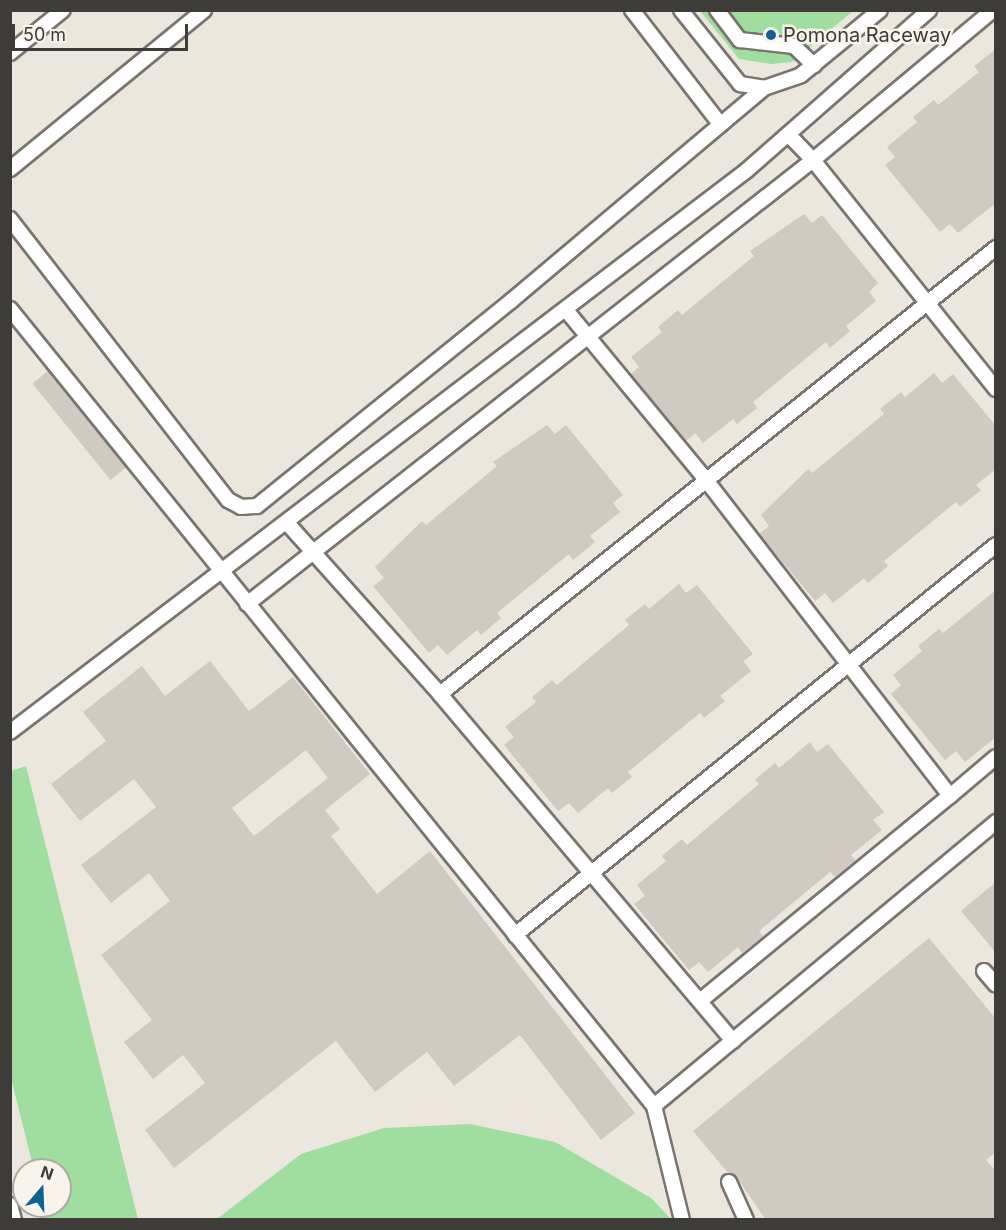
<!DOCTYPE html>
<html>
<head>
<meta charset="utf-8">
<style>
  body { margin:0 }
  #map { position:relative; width:1006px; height:1230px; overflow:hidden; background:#ebe6de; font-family:Inter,sans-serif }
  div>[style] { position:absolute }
  .green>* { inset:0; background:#9fde9e }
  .building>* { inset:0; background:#d0cac3; transform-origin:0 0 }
  .roads { filter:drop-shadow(2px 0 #79756e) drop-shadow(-2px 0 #79756e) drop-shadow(0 2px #79756e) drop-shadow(0 -2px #79756e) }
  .service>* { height:14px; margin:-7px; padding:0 7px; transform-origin:7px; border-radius:7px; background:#fff }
  .dots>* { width:16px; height:16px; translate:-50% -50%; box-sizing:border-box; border:3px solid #f8f3eb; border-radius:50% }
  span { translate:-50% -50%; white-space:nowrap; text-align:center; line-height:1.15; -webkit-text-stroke:5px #f8f3eb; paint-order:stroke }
  .poi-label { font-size:20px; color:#3d3c38 }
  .left { translate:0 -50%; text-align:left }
  .frame { position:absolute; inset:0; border:12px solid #3d3c38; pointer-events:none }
  .north { position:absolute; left:12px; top:1158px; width:60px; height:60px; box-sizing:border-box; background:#f8f3eb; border:2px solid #adaaa3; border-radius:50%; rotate:19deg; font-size:16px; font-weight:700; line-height:24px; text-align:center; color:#3d3c38 }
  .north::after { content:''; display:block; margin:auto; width:21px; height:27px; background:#106294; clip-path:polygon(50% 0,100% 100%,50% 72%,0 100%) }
  .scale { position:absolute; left:12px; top:24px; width:176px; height:27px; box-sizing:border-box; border:3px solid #3d3c38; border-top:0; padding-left:8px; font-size:18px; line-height:21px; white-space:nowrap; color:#3d3c38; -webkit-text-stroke:4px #f8f3eb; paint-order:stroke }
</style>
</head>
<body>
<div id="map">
  <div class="green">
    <div style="clip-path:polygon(700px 11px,853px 11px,792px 62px,771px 64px,739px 59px)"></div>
    <div style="clip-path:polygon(26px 766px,138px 1219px,46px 1219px,43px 1206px,60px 1206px,60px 1170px,34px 1170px,11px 1078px,11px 771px)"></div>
    <div style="clip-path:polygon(470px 1124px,555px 1142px,651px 1198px,671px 1219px,217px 1219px,301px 1154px,384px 1128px)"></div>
  </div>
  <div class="building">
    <div style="clip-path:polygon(996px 49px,996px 203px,958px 233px,950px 224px,940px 232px,885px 165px,895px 157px,887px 147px,917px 122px,913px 117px,934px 100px,938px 105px,979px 72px,974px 66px)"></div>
    <div style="clip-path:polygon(804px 214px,812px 223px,822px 215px,878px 283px,869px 292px,876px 301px,846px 326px,850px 331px,830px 348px,826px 342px,753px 402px,757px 408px,737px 424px,733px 419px,703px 443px,695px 433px,686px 441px,631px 374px,639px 367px,631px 357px,662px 332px,658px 327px,678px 310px,682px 315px,754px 256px,750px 251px)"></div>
    <div style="left:48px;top:371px;width:124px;height:20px;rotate:51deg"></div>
    <div style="clip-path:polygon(934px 373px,942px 383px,953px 374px,996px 426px,996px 469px,976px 485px,981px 490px,960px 507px,956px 502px,884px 561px,888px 566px,868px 583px,864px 578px,833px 603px,825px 593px,815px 601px,759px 534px,769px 526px,761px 515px,808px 469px,812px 473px,884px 414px,880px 409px,901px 392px,905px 397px)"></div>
    <div style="clip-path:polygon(547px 425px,555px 434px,566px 425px,623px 495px,613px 503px,620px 512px,590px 536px,595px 542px,573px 560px,569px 554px,497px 613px,501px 618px,481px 635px,477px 630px,447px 655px,438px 645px,429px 653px,373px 586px,384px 578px,375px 567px,422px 521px,426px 525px,497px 466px,493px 462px)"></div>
    <div style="clip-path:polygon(679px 584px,686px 593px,697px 585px,753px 654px,743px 661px,751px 671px,720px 696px,725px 701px,704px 718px,700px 713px,628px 772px,632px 777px,612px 793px,608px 788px,578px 813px,569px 803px,558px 811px,504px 745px,514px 737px,505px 727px,536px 702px,532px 697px,552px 680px,557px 685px,629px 625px,625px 620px,645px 604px,649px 609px)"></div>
    <div style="clip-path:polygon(996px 590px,996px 737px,965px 762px,956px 751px,945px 760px,891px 694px,901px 685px,893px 675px,922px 651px,918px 646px,939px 629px,943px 633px)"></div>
    <div style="clip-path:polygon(evenodd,210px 661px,249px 711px,293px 677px,370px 774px,325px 810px,340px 829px,331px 836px,377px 894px,430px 851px,635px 1113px,601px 1140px,520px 1035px,454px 1086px,427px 1052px,375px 1092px,336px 1041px,174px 1168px,145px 1130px,205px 1083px,183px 1055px,153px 1079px,124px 1042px,152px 1020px,101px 955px,170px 901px,149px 873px,111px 903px,81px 865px,156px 807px,134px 779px,80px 821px,51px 784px,106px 741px,83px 712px,142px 666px,165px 696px,210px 661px,306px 750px,328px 778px,254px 836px,232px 808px,306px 750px)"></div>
    <div style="clip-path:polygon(810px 742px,817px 752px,828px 744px,884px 812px,873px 820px,882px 830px,851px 855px,855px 860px,835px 877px,830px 872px,759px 931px,763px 936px,742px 953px,738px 947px,708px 972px,699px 962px,689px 970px,634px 904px,645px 896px,637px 885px,666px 861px,662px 856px,682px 839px,687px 845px,759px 784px,755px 780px,775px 763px,779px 768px)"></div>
    <div style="clip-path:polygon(996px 882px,996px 953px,961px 911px)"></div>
    <div style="clip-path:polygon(929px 938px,996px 1019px,996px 1152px,986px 1160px,996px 1171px,996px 1220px,766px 1220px,735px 1175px,728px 1173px,693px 1131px)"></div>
  </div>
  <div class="roads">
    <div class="service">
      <div style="left:632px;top:10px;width:145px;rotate:52.3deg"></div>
      <div style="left:681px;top:10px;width:95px;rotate:51.4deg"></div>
      <div style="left:740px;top:84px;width:24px;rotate:9deg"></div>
      <div style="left:764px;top:88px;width:39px;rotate:-19deg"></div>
      <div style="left:801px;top:75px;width:102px;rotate:-39.4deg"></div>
      <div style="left:717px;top:10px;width:38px;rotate:53deg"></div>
      <div style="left:740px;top:40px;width:54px;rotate:6.3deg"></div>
      <div style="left:794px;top:46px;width:28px;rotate:44deg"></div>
      <div style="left:993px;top:10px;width:234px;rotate:140.2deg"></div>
      <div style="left:813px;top:160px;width:293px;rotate:51.4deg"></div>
      <div style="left:10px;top:53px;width:68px;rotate:-39.1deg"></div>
      <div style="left:10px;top:169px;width:251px;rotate:-39.3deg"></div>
      <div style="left:10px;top:219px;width:356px;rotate:52.2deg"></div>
      <div style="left:228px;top:500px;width:15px;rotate:28deg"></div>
      <div style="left:241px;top:507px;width:16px;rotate:-4deg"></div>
      <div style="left:257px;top:506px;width:326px;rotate:-38.9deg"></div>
      <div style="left:511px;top:301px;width:331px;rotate:-40.1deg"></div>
      <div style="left:10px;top:309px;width:1025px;rotate:51.06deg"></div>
      <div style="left:654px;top:1106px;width:117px;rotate:76.2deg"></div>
      <div style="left:566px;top:310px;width:220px;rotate:50.5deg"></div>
      <div style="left:706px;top:480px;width:399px;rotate:52.3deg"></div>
      <div style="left:950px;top:796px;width:60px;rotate:-40.3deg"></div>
      <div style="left:288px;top:524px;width:228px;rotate:48.2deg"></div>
      <div style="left:247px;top:604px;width:719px;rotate:-38.11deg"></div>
      <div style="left:813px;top:160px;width:36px;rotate:-134deg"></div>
      <div style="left:10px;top:732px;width:925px;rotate:-37.32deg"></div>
      <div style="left:746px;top:171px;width:244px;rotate:-41.3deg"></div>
      <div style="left:515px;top:935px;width:619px;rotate:-39.04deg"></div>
      <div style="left:984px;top:971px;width:18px;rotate:49deg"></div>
      <div style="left:700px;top:1001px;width:323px;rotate:-39.4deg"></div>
      <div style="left:733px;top:1041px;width:454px;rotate:-130.2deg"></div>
      <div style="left:440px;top:694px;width:713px;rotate:-38.74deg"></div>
      <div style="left:654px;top:1106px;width:445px;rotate:-39.7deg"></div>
      <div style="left:729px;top:1182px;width:42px;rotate:65.9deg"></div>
      <div style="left:10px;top:1205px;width:16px;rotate:75deg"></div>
    </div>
  </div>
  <div class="dots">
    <div style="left:771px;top:35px;background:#106294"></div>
  </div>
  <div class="poi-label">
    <span class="left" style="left:783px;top:35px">Pomona Raceway</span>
  </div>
  <div class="frame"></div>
  <div class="north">N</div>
  <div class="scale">50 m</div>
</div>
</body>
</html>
